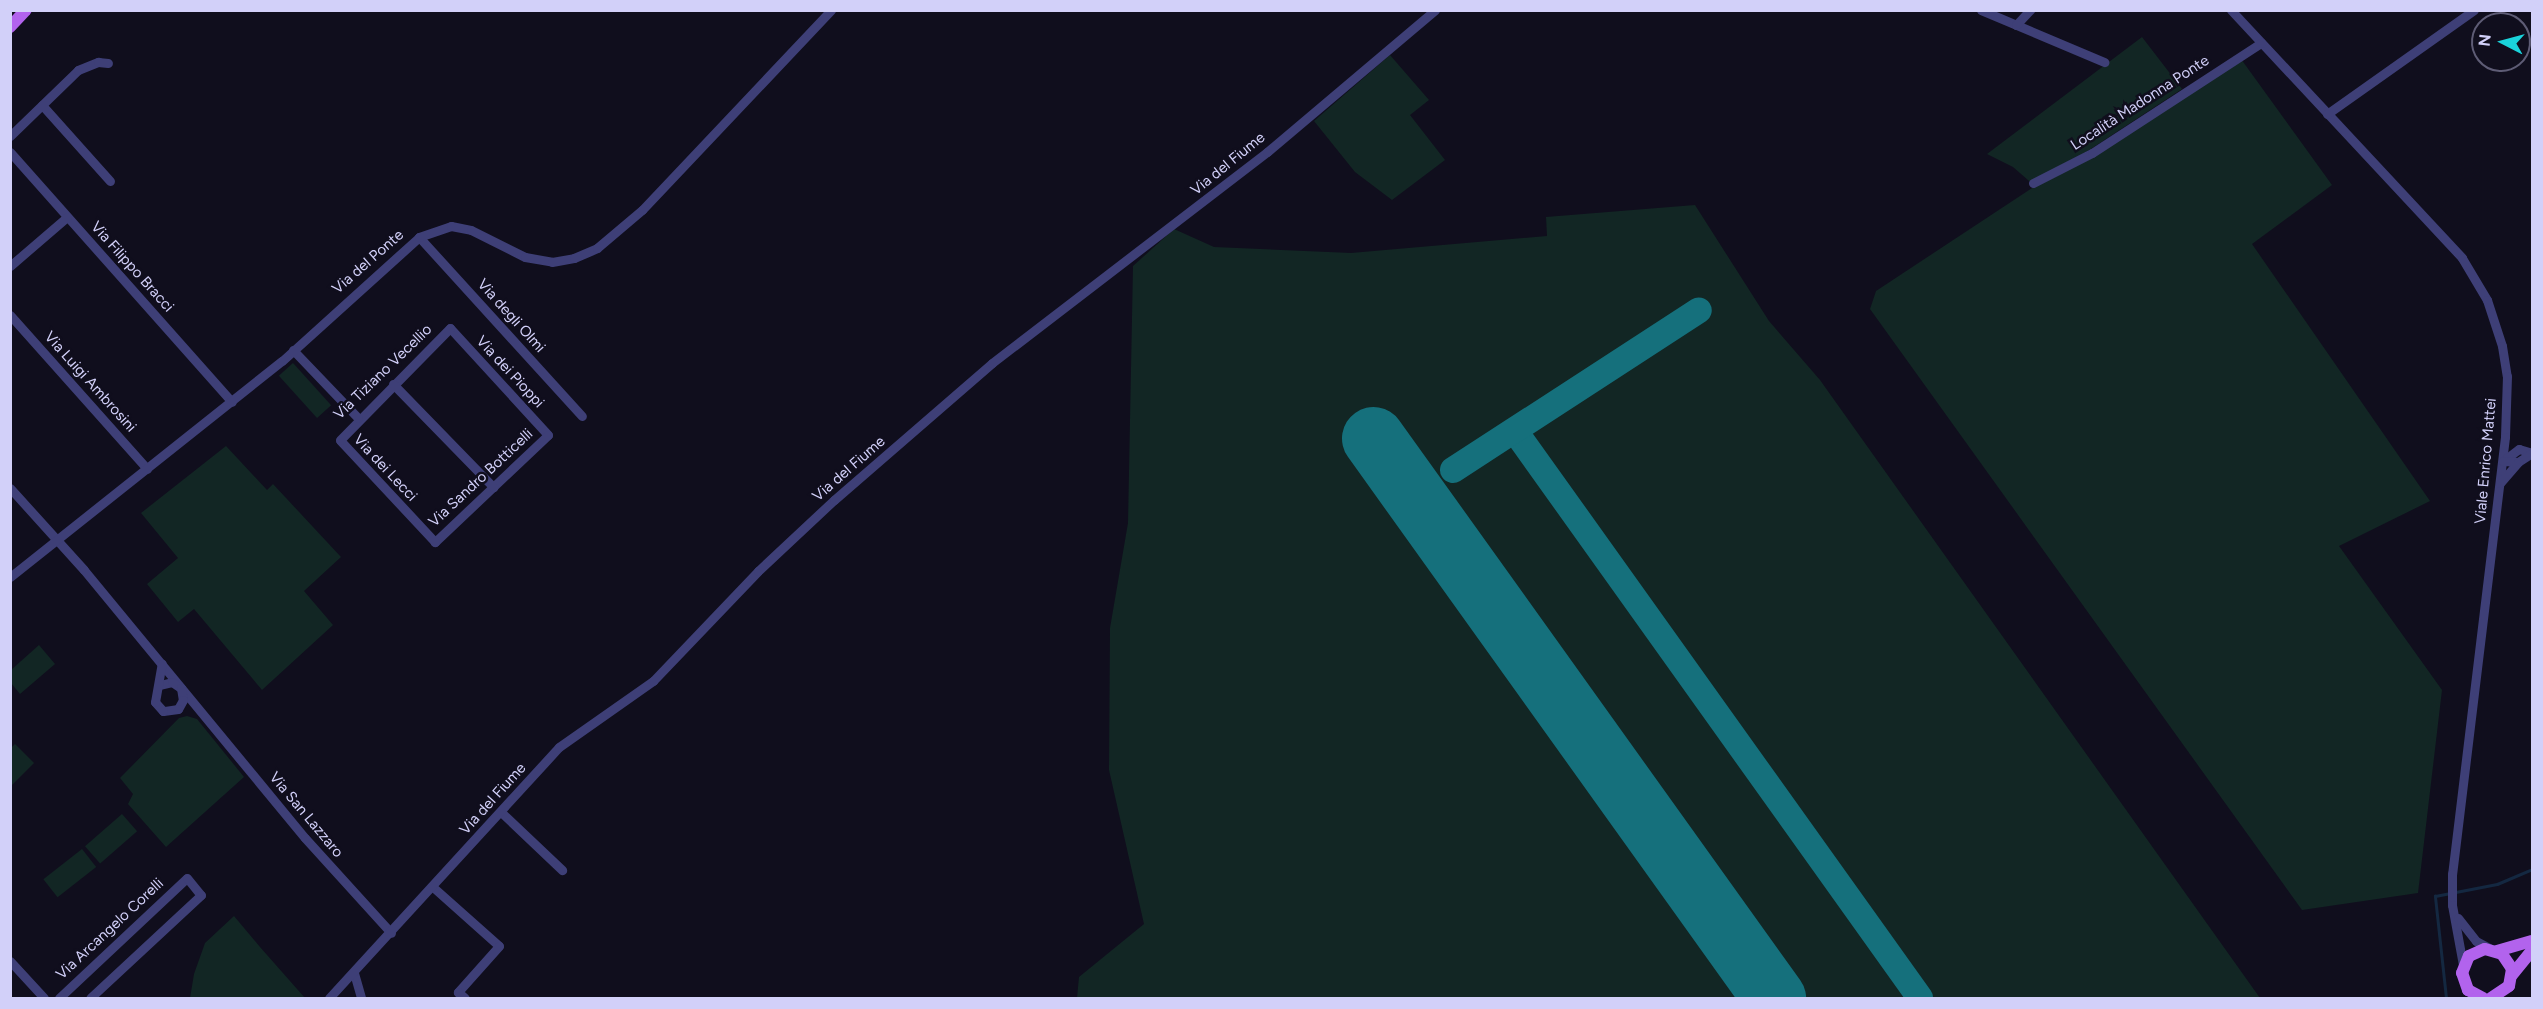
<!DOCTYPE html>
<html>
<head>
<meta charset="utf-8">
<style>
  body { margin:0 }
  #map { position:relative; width:2543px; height:1009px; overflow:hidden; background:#100e1d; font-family:Figtree,sans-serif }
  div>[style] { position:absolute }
  .green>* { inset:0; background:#122624; transform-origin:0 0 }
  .stream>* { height:3px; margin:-1.5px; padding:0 1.5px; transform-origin:1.5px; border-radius:1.5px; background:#142841 }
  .taxiway>* { height:26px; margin:-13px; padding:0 13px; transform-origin:13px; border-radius:13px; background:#15707c }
  .runway>* { height:63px; margin:-31.5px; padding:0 31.5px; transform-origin:31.5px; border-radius:31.5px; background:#15707c }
  .minor>* { height:9px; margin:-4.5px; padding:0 4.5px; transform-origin:4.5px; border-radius:4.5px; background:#3e3f77 }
  .major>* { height:12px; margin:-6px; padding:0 6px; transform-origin:6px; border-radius:6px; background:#b263ed }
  span { translate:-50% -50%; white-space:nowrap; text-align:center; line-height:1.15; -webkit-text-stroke:5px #100e1d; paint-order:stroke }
  .street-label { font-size:15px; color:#d2d0f9 }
  .frame { position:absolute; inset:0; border:12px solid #d2d0f9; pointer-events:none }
  .north { position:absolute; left:2471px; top:12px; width:60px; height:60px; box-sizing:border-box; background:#100e1d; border:2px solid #5e5c75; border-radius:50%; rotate:276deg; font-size:16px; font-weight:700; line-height:24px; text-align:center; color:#d2d0f9 }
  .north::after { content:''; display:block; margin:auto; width:21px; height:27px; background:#1ad3db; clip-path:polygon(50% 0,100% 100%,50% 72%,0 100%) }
</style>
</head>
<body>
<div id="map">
  <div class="green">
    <div style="clip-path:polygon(2142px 37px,2182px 89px,2042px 181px,2241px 59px,2332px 185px,2252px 244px,2430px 501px,2339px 546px,2442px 690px,2418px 893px,2302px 910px,1870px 309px,1876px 291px,2035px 186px,2013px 167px,1987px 154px)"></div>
    <div style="clip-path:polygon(1390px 55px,1429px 100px,1410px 115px,1445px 160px,1392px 200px,1355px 172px,1314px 121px)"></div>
    <div style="clip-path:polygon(1695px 205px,1769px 321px,1820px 380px,2260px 998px,1077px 998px,1079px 977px,1144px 924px,1109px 770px,1110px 628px,1128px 523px,1133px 266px,1174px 229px,1214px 247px,1351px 253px,1547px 236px,1546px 217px)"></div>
    <div style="left:293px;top:363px;width:57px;height:19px;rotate:48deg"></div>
    <div style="clip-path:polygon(226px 446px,267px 490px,273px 484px,341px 557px,304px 591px,333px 625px,262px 690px,194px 609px,178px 622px,147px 584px,178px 558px,141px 513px)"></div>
    <div style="clip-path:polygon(39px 645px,55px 664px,20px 694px,11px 683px,11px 670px)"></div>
    <div style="clip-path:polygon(187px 716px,197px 719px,244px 777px,166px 847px,128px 804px,133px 794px,120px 778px,179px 718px)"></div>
    <div style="clip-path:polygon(15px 744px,34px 763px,11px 786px,11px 748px)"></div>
    <div style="left:122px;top:814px;width:23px;height:49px;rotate:49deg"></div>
    <div style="left:82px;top:849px;width:23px;height:49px;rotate:52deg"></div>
    <div style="clip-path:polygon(234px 916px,260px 947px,305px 998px,190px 998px,194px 974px,205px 943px)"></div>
  </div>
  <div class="stream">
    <div style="left:2446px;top:998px;width:103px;rotate:-96.2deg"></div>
    <div style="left:2435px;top:896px;width:63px;rotate:-11deg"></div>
    <div style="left:2497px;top:884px;width:38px;rotate:-23deg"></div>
  </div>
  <div class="taxiway">
    <div style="left:1515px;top:431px;width:697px;rotate:54.46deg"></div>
    <div style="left:1453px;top:470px;width:293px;rotate:-33deg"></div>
  </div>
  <div class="runway">
    <div style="left:1373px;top:438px;width:689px;rotate:54.39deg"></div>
  </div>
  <div class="minor">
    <div style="left:1981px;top:10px;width:134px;rotate:22.9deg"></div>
    <div style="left:2231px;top:10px;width:339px;rotate:47deg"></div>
    <div style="left:2462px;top:258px;width:49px;rotate:59.2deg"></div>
    <div style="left:2487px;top:300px;width:48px;rotate:71.9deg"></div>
    <div style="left:2502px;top:346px;width:30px;rotate:81deg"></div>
    <div style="left:2507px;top:376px;width:61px;rotate:91.9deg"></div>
    <div style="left:2505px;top:437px;width:440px;rotate:96.9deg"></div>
    <div style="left:2452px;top:874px;width:31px;rotate:90deg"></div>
    <div style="left:2452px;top:905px;width:61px;rotate:79.6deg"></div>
    <div style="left:2016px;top:25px;width:21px;rotate:-47deg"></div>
    <div style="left:42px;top:105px;width:102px;rotate:48.2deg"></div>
    <div style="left:2327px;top:114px;width:180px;rotate:-35.3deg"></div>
    <div style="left:10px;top:136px;width:95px;rotate:-44.1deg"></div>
    <div style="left:78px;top:70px;width:22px;rotate:-22deg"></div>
    <div style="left:98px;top:62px;width:10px;rotate:6deg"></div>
    <div style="left:10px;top:152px;width:334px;rotate:48.4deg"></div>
    <div style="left:2033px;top:183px;width:66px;rotate:-27deg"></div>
    <div style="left:2092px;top:153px;width:202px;rotate:-33.1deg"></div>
    <div style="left:419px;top:237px;width:242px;rotate:47.7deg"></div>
    <div style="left:10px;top:266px;width:75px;rotate:-40.7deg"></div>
    <div style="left:10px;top:315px;width:206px;rotate:48.3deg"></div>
    <div style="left:450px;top:328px;width:145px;rotate:47.5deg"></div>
    <div style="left:548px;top:435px;width:156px;rotate:136.6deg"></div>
    <div style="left:435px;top:542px;width:139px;rotate:-133deg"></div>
    <div style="left:340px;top:440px;width:157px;rotate:-45.5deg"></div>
    <div style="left:293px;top:350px;width:94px;rotate:46.3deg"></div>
    <div style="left:393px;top:384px;width:144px;rotate:45.8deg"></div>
    <div style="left:2503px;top:461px;width:20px;rotate:-37deg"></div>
    <div style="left:2519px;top:449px;width:14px;rotate:17deg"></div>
    <div style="left:2503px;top:461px;width:15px;rotate:4deg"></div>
    <div style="left:2518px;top:462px;width:17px;rotate:-33deg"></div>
    <div style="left:2500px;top:483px;width:28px;rotate:-49deg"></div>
    <div style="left:10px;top:488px;width:110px;rotate:47.9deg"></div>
    <div style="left:84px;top:570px;width:347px;rotate:50.5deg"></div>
    <div style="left:305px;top:838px;width:128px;rotate:47.8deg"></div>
    <div style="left:10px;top:577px;width:347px;rotate:-38.5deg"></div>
    <div style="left:282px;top:361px;width:185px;rotate:-42.1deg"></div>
    <div style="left:419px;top:237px;width:34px;rotate:-19deg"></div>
    <div style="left:451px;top:226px;width:20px;rotate:11deg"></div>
    <div style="left:471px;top:230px;width:60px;rotate:26.6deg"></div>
    <div style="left:525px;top:257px;width:27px;rotate:10deg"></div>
    <div style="left:552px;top:262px;width:22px;rotate:-10deg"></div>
    <div style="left:574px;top:258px;width:25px;rotate:-23deg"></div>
    <div style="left:597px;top:248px;width:59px;rotate:-40.2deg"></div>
    <div style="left:642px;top:210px;width:275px;rotate:-46.6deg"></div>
    <div style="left:160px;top:685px;width:12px;rotate:-14deg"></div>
    <div style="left:172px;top:682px;width:11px;rotate:34deg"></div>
    <div style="left:181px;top:688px;width:12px;rotate:81deg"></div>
    <div style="left:183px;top:700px;width:10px;rotate:119deg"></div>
    <div style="left:178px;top:709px;width:15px;rotate:172deg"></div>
    <div style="left:163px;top:711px;width:12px;rotate:-132deg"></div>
    <div style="left:155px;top:702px;width:39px;rotate:-80deg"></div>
    <div style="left:502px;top:813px;width:83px;rotate:43.5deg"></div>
    <div style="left:434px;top:888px;width:87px;rotate:41.7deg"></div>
    <div style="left:499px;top:946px;width:62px;rotate:131.7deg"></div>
    <div style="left:458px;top:992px;width:9px;rotate:41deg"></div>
    <div style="left:2458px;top:918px;width:29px;rotate:52deg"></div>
    <div style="left:2476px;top:941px;width:17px;rotate:28deg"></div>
    <div style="left:10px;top:961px;width:50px;rotate:47.4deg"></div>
    <div style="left:354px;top:973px;width:26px;rotate:74deg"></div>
    <div style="left:59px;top:998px;width:175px;rotate:-43.2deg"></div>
    <div style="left:187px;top:878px;width:22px;rotate:51deg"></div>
    <div style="left:201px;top:895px;width:151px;rotate:137.1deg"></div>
    <div style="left:329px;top:998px;width:340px;rotate:-47.5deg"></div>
    <div style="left:559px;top:747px;width:115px;rotate:-35.1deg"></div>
    <div style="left:653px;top:681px;width:152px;rotate:-46.3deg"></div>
    <div style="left:758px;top:571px;width:104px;rotate:-43.1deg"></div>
    <div style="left:834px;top:500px;width:209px;rotate:-40.9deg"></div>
    <div style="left:992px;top:363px;width:347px;rotate:-37.5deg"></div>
    <div style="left:1267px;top:152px;width:220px;rotate:-40.2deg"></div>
  </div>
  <div class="major">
    <div style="left:10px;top:27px;width:23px;rotate:-47deg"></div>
    <div style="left:2497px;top:951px;width:36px;rotate:-16deg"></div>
    <div style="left:2512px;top:975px;width:32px;rotate:-51deg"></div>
    <div style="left:2483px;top:998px;width:17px;rotate:-152deg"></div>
    <div style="left:2468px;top:990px;width:18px;rotate:-109deg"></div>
    <div style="left:2462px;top:973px;width:18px;rotate:-68deg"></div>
    <div style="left:2469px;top:956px;width:17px;rotate:-24deg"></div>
    <div style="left:2485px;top:949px;width:18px;rotate:16deg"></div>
    <div style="left:2502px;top:954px;width:18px;rotate:56deg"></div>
    <div style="left:2512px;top:969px;width:17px;rotate:100deg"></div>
    <div style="left:2509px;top:986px;width:22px;rotate:146deg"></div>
  </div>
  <div class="street-label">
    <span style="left:2140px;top:103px;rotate:-33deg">Località Madonna Ponte</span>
    <span style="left:1228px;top:164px;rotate:-39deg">Via del Fiume</span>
    <span style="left:368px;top:262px;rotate:-41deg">Via del Ponte</span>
    <span style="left:132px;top:267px;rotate:48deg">Via Filippo Bracci</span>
    <span style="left:511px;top:316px;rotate:48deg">Via degli Olmi</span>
    <span style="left:383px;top:372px;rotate:-44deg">Via Tiziano Vecellio</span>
    <span style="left:510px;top:372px;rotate:47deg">Via dei Pioppi</span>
    <span style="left:90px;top:382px;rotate:48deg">Via Luigi Ambrosini</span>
    <span style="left:2486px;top:461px;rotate:-85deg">Viale Enrico Mattei</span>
    <span style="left:385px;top:468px;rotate:47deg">Via dei Lecci</span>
    <span style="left:849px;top:469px;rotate:-41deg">Via del Fiume</span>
    <span style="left:481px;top:478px;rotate:-43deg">Via Sandro Botticelli</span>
    <span style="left:493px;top:799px;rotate:-48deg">Via del Fiume</span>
    <span style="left:306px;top:815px;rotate:50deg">Via San Lazzaro</span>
    <span style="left:110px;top:929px;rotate:-43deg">Via Arcangelo Corelli</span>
  </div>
  <div class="frame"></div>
  <div class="north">N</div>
</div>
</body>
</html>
